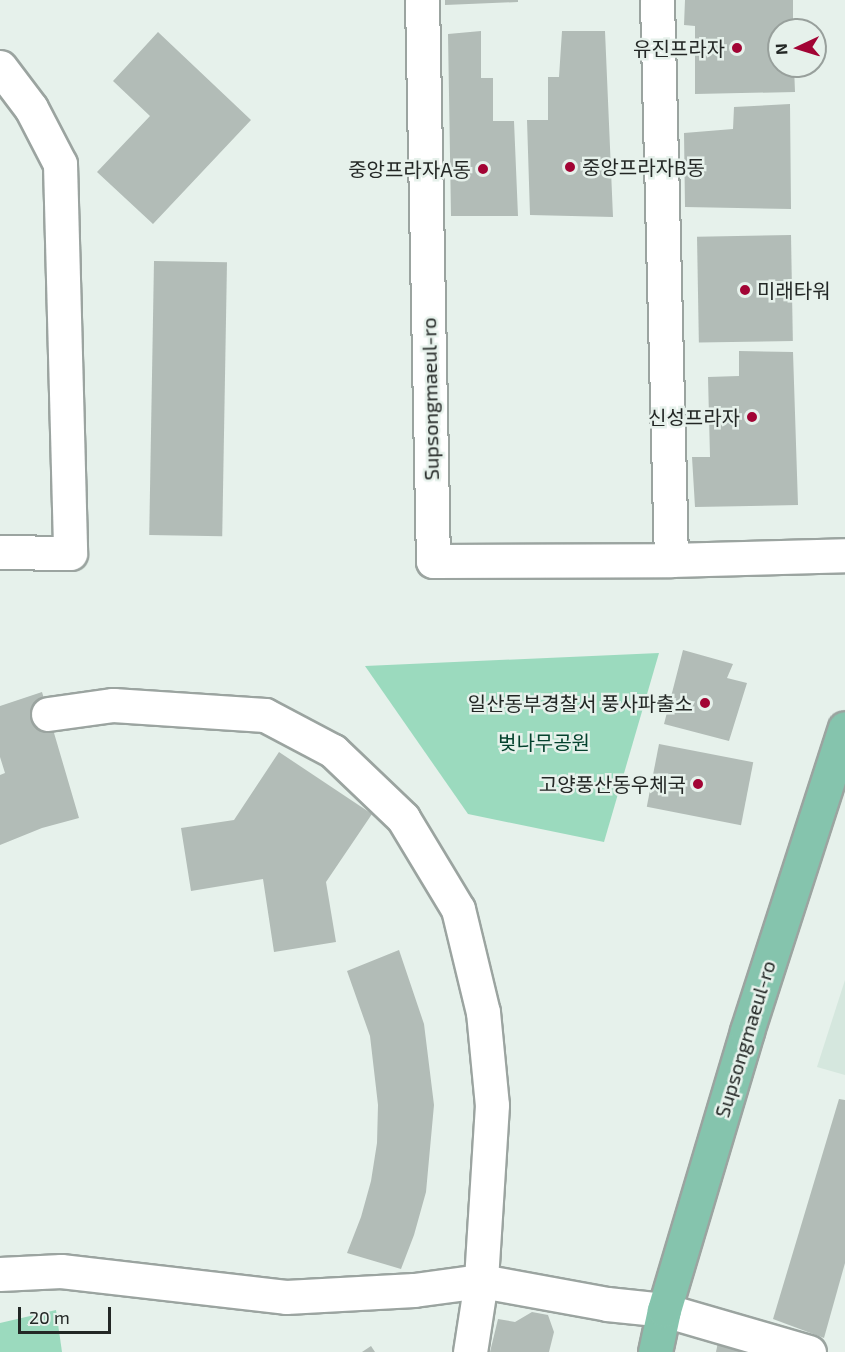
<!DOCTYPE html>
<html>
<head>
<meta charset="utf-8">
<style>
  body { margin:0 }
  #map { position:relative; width:845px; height:1352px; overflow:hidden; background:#e6f1eb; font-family:"Exo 2","Noto Sans KR",sans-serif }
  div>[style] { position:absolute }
  .built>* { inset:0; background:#d5e7de }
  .green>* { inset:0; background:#9bdabe }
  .building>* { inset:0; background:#b2bcb7; transform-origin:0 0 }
  .roads { filter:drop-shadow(2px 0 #9ba4a0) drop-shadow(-2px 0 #9ba4a0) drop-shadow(0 2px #9ba4a0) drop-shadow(0 -2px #9ba4a0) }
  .minor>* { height:33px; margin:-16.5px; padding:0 16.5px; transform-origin:16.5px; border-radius:16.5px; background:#fff }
  .major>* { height:33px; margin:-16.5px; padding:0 16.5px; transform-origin:16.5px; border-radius:16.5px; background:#85c4ad }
  .dots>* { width:16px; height:16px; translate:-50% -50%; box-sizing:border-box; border:3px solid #e6f1eb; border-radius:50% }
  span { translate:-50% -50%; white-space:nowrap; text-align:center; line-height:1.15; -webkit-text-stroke:5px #e6f1eb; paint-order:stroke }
  .poi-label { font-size:20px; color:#232725 }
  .right { translate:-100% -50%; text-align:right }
  .left { translate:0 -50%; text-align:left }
  .street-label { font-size:20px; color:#232725 }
  .park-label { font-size:20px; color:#04412d }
  .north { position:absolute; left:767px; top:18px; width:60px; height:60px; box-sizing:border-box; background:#e6f1eb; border:2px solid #98a09c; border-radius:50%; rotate:266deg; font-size:16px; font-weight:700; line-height:24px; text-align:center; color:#232725 }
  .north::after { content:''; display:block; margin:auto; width:21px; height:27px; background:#a20434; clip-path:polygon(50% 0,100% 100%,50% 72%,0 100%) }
  .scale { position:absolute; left:18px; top:1307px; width:93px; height:27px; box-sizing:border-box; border:3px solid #232725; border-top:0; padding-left:8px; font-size:18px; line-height:21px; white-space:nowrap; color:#232725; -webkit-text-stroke:4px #e6f1eb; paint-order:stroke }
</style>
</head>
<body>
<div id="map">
  <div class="built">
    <div style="clip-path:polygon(845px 980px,845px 1075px,817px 1067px)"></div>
  </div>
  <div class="green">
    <div style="clip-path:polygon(659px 653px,604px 842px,468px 814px,365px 666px)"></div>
    <div style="clip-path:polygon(56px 1310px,62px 1352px,0 1352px,0 1323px)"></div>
  </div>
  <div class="building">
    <div style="clip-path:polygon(445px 0,518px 0,518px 2px,445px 5px)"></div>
    <div style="clip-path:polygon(685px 0,793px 0,793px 30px,779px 30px,779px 66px,794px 66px,795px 92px,695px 94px,695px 26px,684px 25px)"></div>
    <div style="clip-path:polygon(481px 31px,481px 78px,493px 78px,493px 121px,514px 121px,518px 216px,451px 216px,448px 34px)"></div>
    <div style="clip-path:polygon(562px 31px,605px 31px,613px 217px,530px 215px,527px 120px,548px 120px,548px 77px,559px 77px)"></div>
    <div style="clip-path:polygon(158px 32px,251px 120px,153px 224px,97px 172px,150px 116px,113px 81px)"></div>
    <div style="clip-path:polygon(790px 104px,791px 209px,685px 207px,684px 133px,733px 129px,734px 107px)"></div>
    <div style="left:791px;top:235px;width:106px;height:94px;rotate:89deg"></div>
    <div style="left:154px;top:261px;width:73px;height:274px;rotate:1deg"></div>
    <div style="clip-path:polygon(739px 351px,793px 352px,798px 505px,695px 507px,692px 457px,710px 457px,708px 377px,739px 376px)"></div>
    <div style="clip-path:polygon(683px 650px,733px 664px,727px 678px,747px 683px,729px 741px,664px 724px)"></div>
    <div style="clip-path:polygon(42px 692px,79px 818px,42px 828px,0 845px,0 775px,5px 773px,0 757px,0 706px)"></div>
    <div style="left:659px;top:744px;width:96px;height:64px;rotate:11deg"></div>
    <div style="clip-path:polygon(279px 752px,372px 814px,326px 882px,336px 942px,274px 952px,263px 879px,191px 891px,181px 828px,234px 820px)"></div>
    <div style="clip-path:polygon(399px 950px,424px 1024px,434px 1105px,426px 1192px,414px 1235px,401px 1269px,347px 1253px,361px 1217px,371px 1181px,377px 1143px,378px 1105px,370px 1036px,347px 971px)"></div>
    <div style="clip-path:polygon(839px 1099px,845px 1100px,845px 1263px,824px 1338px,773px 1319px)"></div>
    <div style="clip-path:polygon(532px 1312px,548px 1315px,554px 1332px,549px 1352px,490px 1352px,498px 1319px,515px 1322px)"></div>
    <div style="clip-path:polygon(718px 1342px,749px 1350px,748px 1352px,716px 1352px)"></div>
    <div style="clip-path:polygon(371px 1346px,375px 1352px,362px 1352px)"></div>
  </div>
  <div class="roads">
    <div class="minor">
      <div style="left:422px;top:0;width:561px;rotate:88.88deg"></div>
      <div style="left:433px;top:561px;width:238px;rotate:-0.2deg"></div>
      <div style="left:671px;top:560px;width:174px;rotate:-1.6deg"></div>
      <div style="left:657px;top:0;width:560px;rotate:88.57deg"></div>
      <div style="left:0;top:67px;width:51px;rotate:52.9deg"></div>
      <div style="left:31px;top:108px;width:63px;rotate:62.6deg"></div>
      <div style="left:60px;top:164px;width:389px;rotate:88.5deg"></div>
      <div style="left:70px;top:553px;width:70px;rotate:-179.2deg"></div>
      <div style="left:48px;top:714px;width:66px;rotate:-7.9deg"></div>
      <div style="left:113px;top:705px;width:152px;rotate:3.8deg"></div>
      <div style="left:265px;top:715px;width:77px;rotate:27.9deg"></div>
      <div style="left:333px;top:751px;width:97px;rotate:43.7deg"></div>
      <div style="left:403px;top:818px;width:106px;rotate:58.9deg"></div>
      <div style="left:458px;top:909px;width:106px;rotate:76.4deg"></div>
      <div style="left:483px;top:1012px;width:93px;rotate:84.5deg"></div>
      <div style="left:492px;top:1105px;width:176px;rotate:93.6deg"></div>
      <div style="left:481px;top:1281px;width:72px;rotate:98.8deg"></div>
      <div style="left:0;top:1274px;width:61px;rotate:-2.8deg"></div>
      <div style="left:61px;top:1271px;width:226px;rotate:6.6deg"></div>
      <div style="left:286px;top:1297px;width:128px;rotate:-3.1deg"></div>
      <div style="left:414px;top:1290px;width:68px;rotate:-7.7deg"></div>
      <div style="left:481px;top:1281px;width:128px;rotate:10.3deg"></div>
      <div style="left:607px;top:1304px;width:57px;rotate:6deg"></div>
      <div style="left:664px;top:1310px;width:151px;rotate:16.2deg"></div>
    </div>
    <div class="major">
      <div style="left:655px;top:1352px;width:43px;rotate:-77.9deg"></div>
      <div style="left:664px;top:1310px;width:291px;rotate:-73.4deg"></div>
      <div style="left:747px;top:1031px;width:318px;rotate:-72.1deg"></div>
    </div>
  </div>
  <div class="dots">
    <div style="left:737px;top:48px;background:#a20434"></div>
    <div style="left:570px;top:167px;background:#a20434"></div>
    <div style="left:483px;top:169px;background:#a20434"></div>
    <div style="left:745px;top:290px;background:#a20434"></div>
    <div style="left:752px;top:417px;background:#a20434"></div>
    <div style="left:705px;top:703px;background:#a20434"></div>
    <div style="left:698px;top:784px;background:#a20434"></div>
  </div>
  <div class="poi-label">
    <span class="right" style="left:725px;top:48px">유진프라자</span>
    <span class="left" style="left:582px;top:167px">중앙프라자B동</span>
    <span class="right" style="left:471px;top:169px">중앙프라자A동</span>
    <span class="left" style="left:757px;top:290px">미래타워</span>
    <span class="right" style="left:740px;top:417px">신성프라자</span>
    <span class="right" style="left:693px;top:703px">일산동부경찰서 풍사파출소</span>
    <span class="right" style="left:686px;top:784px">고양풍산동우체국</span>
  </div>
  <div class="street-label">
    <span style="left:430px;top:399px;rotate:-91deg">Supsongmaeul-ro</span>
    <span style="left:745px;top:1039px;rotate:-73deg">Supsongmaeul-ro</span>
  </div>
  <div class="park-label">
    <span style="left:544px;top:742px">벚나무공원</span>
  </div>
  <div class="north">N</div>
  <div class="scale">20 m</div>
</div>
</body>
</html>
